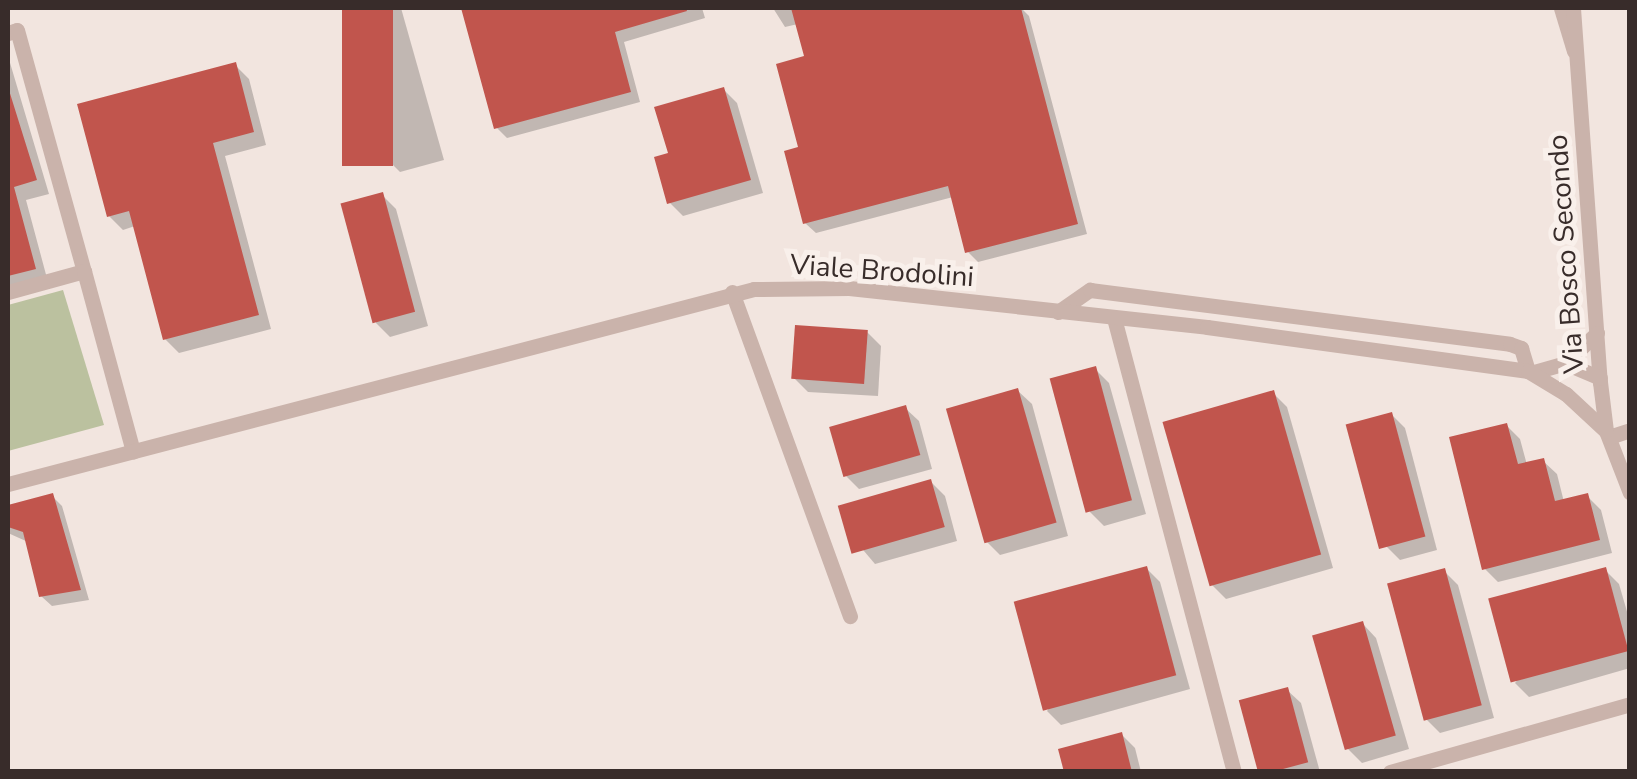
<!DOCTYPE html>
<html>
<head>
<meta charset="utf-8">
<style>
  body { margin:0 }
  #map { position:relative; width:1637px; height:779px; overflow:hidden; background:#f2e5df; font-family:"Nunito Sans",sans-serif }
  div>[style] { position:absolute }
  .green>* { inset:0; background:#bbc19f }
  .shadow>* { inset:0; background:#0003 }
  .building>* { inset:0; background:#c1554d; transform-origin:0 0 }
  .minor>* { height:15px; margin:-7.5px; padding:0 7.5px; transform-origin:7.5px; border-radius:7.5px; background:#cab3ab }
  span { translate:-50% -50%; white-space:nowrap; text-align:center; line-height:1.15; -webkit-text-stroke:10px #f9f0eb; paint-order:stroke }
  .street-label { font-size:28px; color:#382c2a }
  .frame { position:absolute; inset:0; border:10px solid #382c2a; pointer-events:none }
</style>
</head>
<body>
<div id="map">
  <div class="green">
    <div style="clip-path:polygon(63px 290px,104px 425px,8px 451px,8px 305px)"></div>
  </div>
  <div class="shadow">
    <div style="clip-path:polygon(344px 8px,401px 8px,444px 160px,400px 172px,386px 158px)"></div>
    <div style="clip-path:polygon(464px 8px,702px 8px,705px 18px,624px 42px,640px 102px,507px 138px,496px 127px)"></div>
    <div style="clip-path:polygon(773px 8px,1021px 8px,1029px 16px,1087px 234px,978px 262px,968px 252px,953px 197px,816px 233px,805px 223px,801px 149px,807px 58px,798px 24px,785px 27px)"></div>
    <div style="clip-path:polygon(8px 56px,49px 194px,26px 200px,48px 282px,8px 293px)"></div>
    <div style="clip-path:polygon(235px 65px,249px 79px,266px 145px,225px 156px,271px 329px,179px 353px,165px 339px,135px 226px,123px 230px,109px 216px)"></div>
    <div style="clip-path:polygon(723px 89px,737px 103px,763px 193px,683px 216px,669px 202px,671px 155px)"></div>
    <div style="clip-path:polygon(382px 195px,396px 209px,428px 326px,390px 337px,376px 323px)"></div>
    <div style="clip-path:polygon(867px 332px,881px 346px,878px 396px,808px 392px,794px 378px)"></div>
    <div style="clip-path:polygon(1095px 369px,1109px 383px,1146px 514px,1104px 526px,1090px 512px)"></div>
    <div style="clip-path:polygon(1018px 391px,1032px 404px,1068px 536px,1000px 555px,986px 541px)"></div>
    <div style="clip-path:polygon(1273px 393px,1287px 407px,1333px 568px,1226px 599px,1212px 585px)"></div>
    <div style="clip-path:polygon(905px 408px,919px 421px,932px 469px,859px 489px,845px 475px)"></div>
    <div style="clip-path:polygon(1392px 415px,1405px 428px,1437px 550px,1400px 560px,1386px 546px)"></div>
    <div style="clip-path:polygon(1506px 425px,1520px 439px,1527px 465px,1543px 461px,1557px 474px,1564px 502px,1587px 496px,1601px 510px,1612px 553px,1498px 582px,1484px 568px)"></div>
    <div style="clip-path:polygon(931px 482px,945px 496px,957px 541px,875px 564px,847px 531px,841px 507px)"></div>
    <div style="clip-path:polygon(52px 496px,62px 506px,89px 600px,52px 606px,41px 596px,28px 542px,8px 533px,8px 507px)"></div>
    <div style="clip-path:polygon(1146px 568px,1160px 582px,1190px 689px,1061px 725px,1047px 711px)"></div>
    <div style="clip-path:polygon(1605px 570px,1619px 584px,1630px 622px,1630px 668px,1529px 697px,1515px 683px)"></div>
    <div style="clip-path:polygon(1444px 571px,1458px 585px,1494px 718px,1440px 733px,1426px 719px)"></div>
    <div style="clip-path:polygon(1363px 624px,1376px 638px,1409px 749px,1362px 763px,1348px 749px)"></div>
    <div style="clip-path:polygon(1287px 690px,1301px 703px,1320px 772px,1261px 772px,1242px 702px)"></div>
    <div style="clip-path:polygon(1121px 734px,1135px 748px,1141px 772px,1067px 772px)"></div>
  </div>
  <div class="building">
    <div style="left:342px;top:8px;width:51px;height:158px"></div>
    <div style="clip-path:polygon(461px 8px,686px 8px,687px 11px,615px 32px,631px 92px,494px 129px)"></div>
    <div style="clip-path:polygon(791px 8px,1021px 8px,1078px 224px,965px 253px,948px 186px,803px 224px,784px 151px,798px 147px,776px 64px,804px 56px)"></div>
    <div style="clip-path:polygon(236px 62px,254px 132px,213px 143px,259px 315px,163px 340px,129px 211px,107px 217px,77px 104px)"></div>
    <div style="clip-path:polygon(8px 87px,37px 180px,14px 187px,36px 269px,8px 276px)"></div>
    <div style="clip-path:polygon(724px 87px,751px 180px,667px 204px,654px 157px,668px 153px,654px 107px)"></div>
    <div style="left:383px;top:192px;width:124px;height:44px;rotate:75deg"></div>
    <div style="left:795px;top:325px;width:73px;height:54px;rotate:4deg"></div>
    <div style="left:1096px;top:366px;width:139px;height:48px;rotate:75deg"></div>
    <div style="left:1018px;top:388px;width:140px;height:75px;rotate:74deg"></div>
    <div style="left:1274px;top:390px;width:171px;height:116px;rotate:74deg"></div>
    <div style="left:906px;top:405px;width:52px;height:80px;rotate:74deg"></div>
    <div style="left:1392px;top:412px;width:129px;height:48px;rotate:75deg"></div>
    <div style="clip-path:polygon(1507px 423px,1518px 464px,1544px 458px,1555px 501px,1588px 493px,1600px 540px,1482px 570px,1449px 437px)"></div>
    <div style="left:931px;top:479px;width:50px;height:97px;rotate:74deg"></div>
    <div style="clip-path:polygon(53px 493px,81px 590px,39px 597px,23px 532px,8px 527px,8px 505px)"></div>
    <div style="left:1147px;top:566px;width:113px;height:138px;rotate:75deg"></div>
    <div style="left:1606px;top:567px;width:87px;height:122px;rotate:75deg"></div>
    <div style="left:1445px;top:568px;width:142px;height:60px;rotate:75deg"></div>
    <div style="left:1363px;top:621px;width:119px;height:53px;rotate:74deg"></div>
    <div style="left:1288px;top:687px;width:78px;height:51px;rotate:75deg"></div>
    <div style="clip-path:polygon(1122px 732px,1132px 772px,1064px 772px,1058px 749px)"></div>
  </div>
  <div class="minor">
    <div style="left:1561px;top:8px;width:45px;rotate:73.2deg"></div>
    <div style="left:1573px;top:8px;width:375px;rotate:85.9deg"></div>
    <div style="left:1600px;top:382px;width:49px;rotate:83deg"></div>
    <div style="left:1606px;top:431px;width:66px;rotate:68.8deg"></div>
    <div style="left:8px;top:33px;width:9px;rotate:-18deg"></div>
    <div style="left:17px;top:30px;width:250px;rotate:74.5deg"></div>
    <div style="left:8px;top:292px;width:79px;rotate:-15.4deg"></div>
    <div style="left:84px;top:271px;width:187px;rotate:74.8deg"></div>
    <div style="left:732px;top:292px;width:345px;rotate:70deg"></div>
    <div style="left:1058px;top:312px;width:39px;rotate:-35deg"></div>
    <div style="left:1090px;top:290px;width:423px;rotate:7.3deg"></div>
    <div style="left:1510px;top:344px;width:12px;rotate:20deg"></div>
    <div style="left:1521px;top:348px;width:24px;rotate:73deg"></div>
    <div style="left:1114px;top:318px;width:470px;rotate:75.2deg"></div>
    <div style="left:1565px;top:363px;width:38px;rotate:23deg"></div>
    <div style="left:1534px;top:372px;width:32px;rotate:-16deg"></div>
    <div style="left:1565px;top:363px;width:44px;rotate:-43.2deg"></div>
    <div style="left:1609px;top:437px;width:22px;rotate:-18deg"></div>
    <div style="left:8px;top:484px;width:771px;rotate:-14.65deg"></div>
    <div style="left:754px;top:289px;width:95px;rotate:-0.6deg"></div>
    <div style="left:849px;top:288px;width:360px;rotate:6.2deg"></div>
    <div style="left:1207px;top:327px;width:324px;rotate:7.8deg"></div>
    <div style="left:1528px;top:371px;width:44px;rotate:31.2deg"></div>
    <div style="left:1566px;top:394px;width:54px;rotate:42.8deg"></div>
    <div style="left:1390px;top:772px;width:249px;rotate:-15.8deg"></div>
  </div>
  <div class="street-label">
    <span style="left:1566px;top:254px;rotate:-94deg">Via Bosco Secondo</span>
    <span style="left:882px;top:271px;rotate:4deg">Viale Brodolini</span>
  </div>
  <div class="frame"></div>
</div>
</body>
</html>
